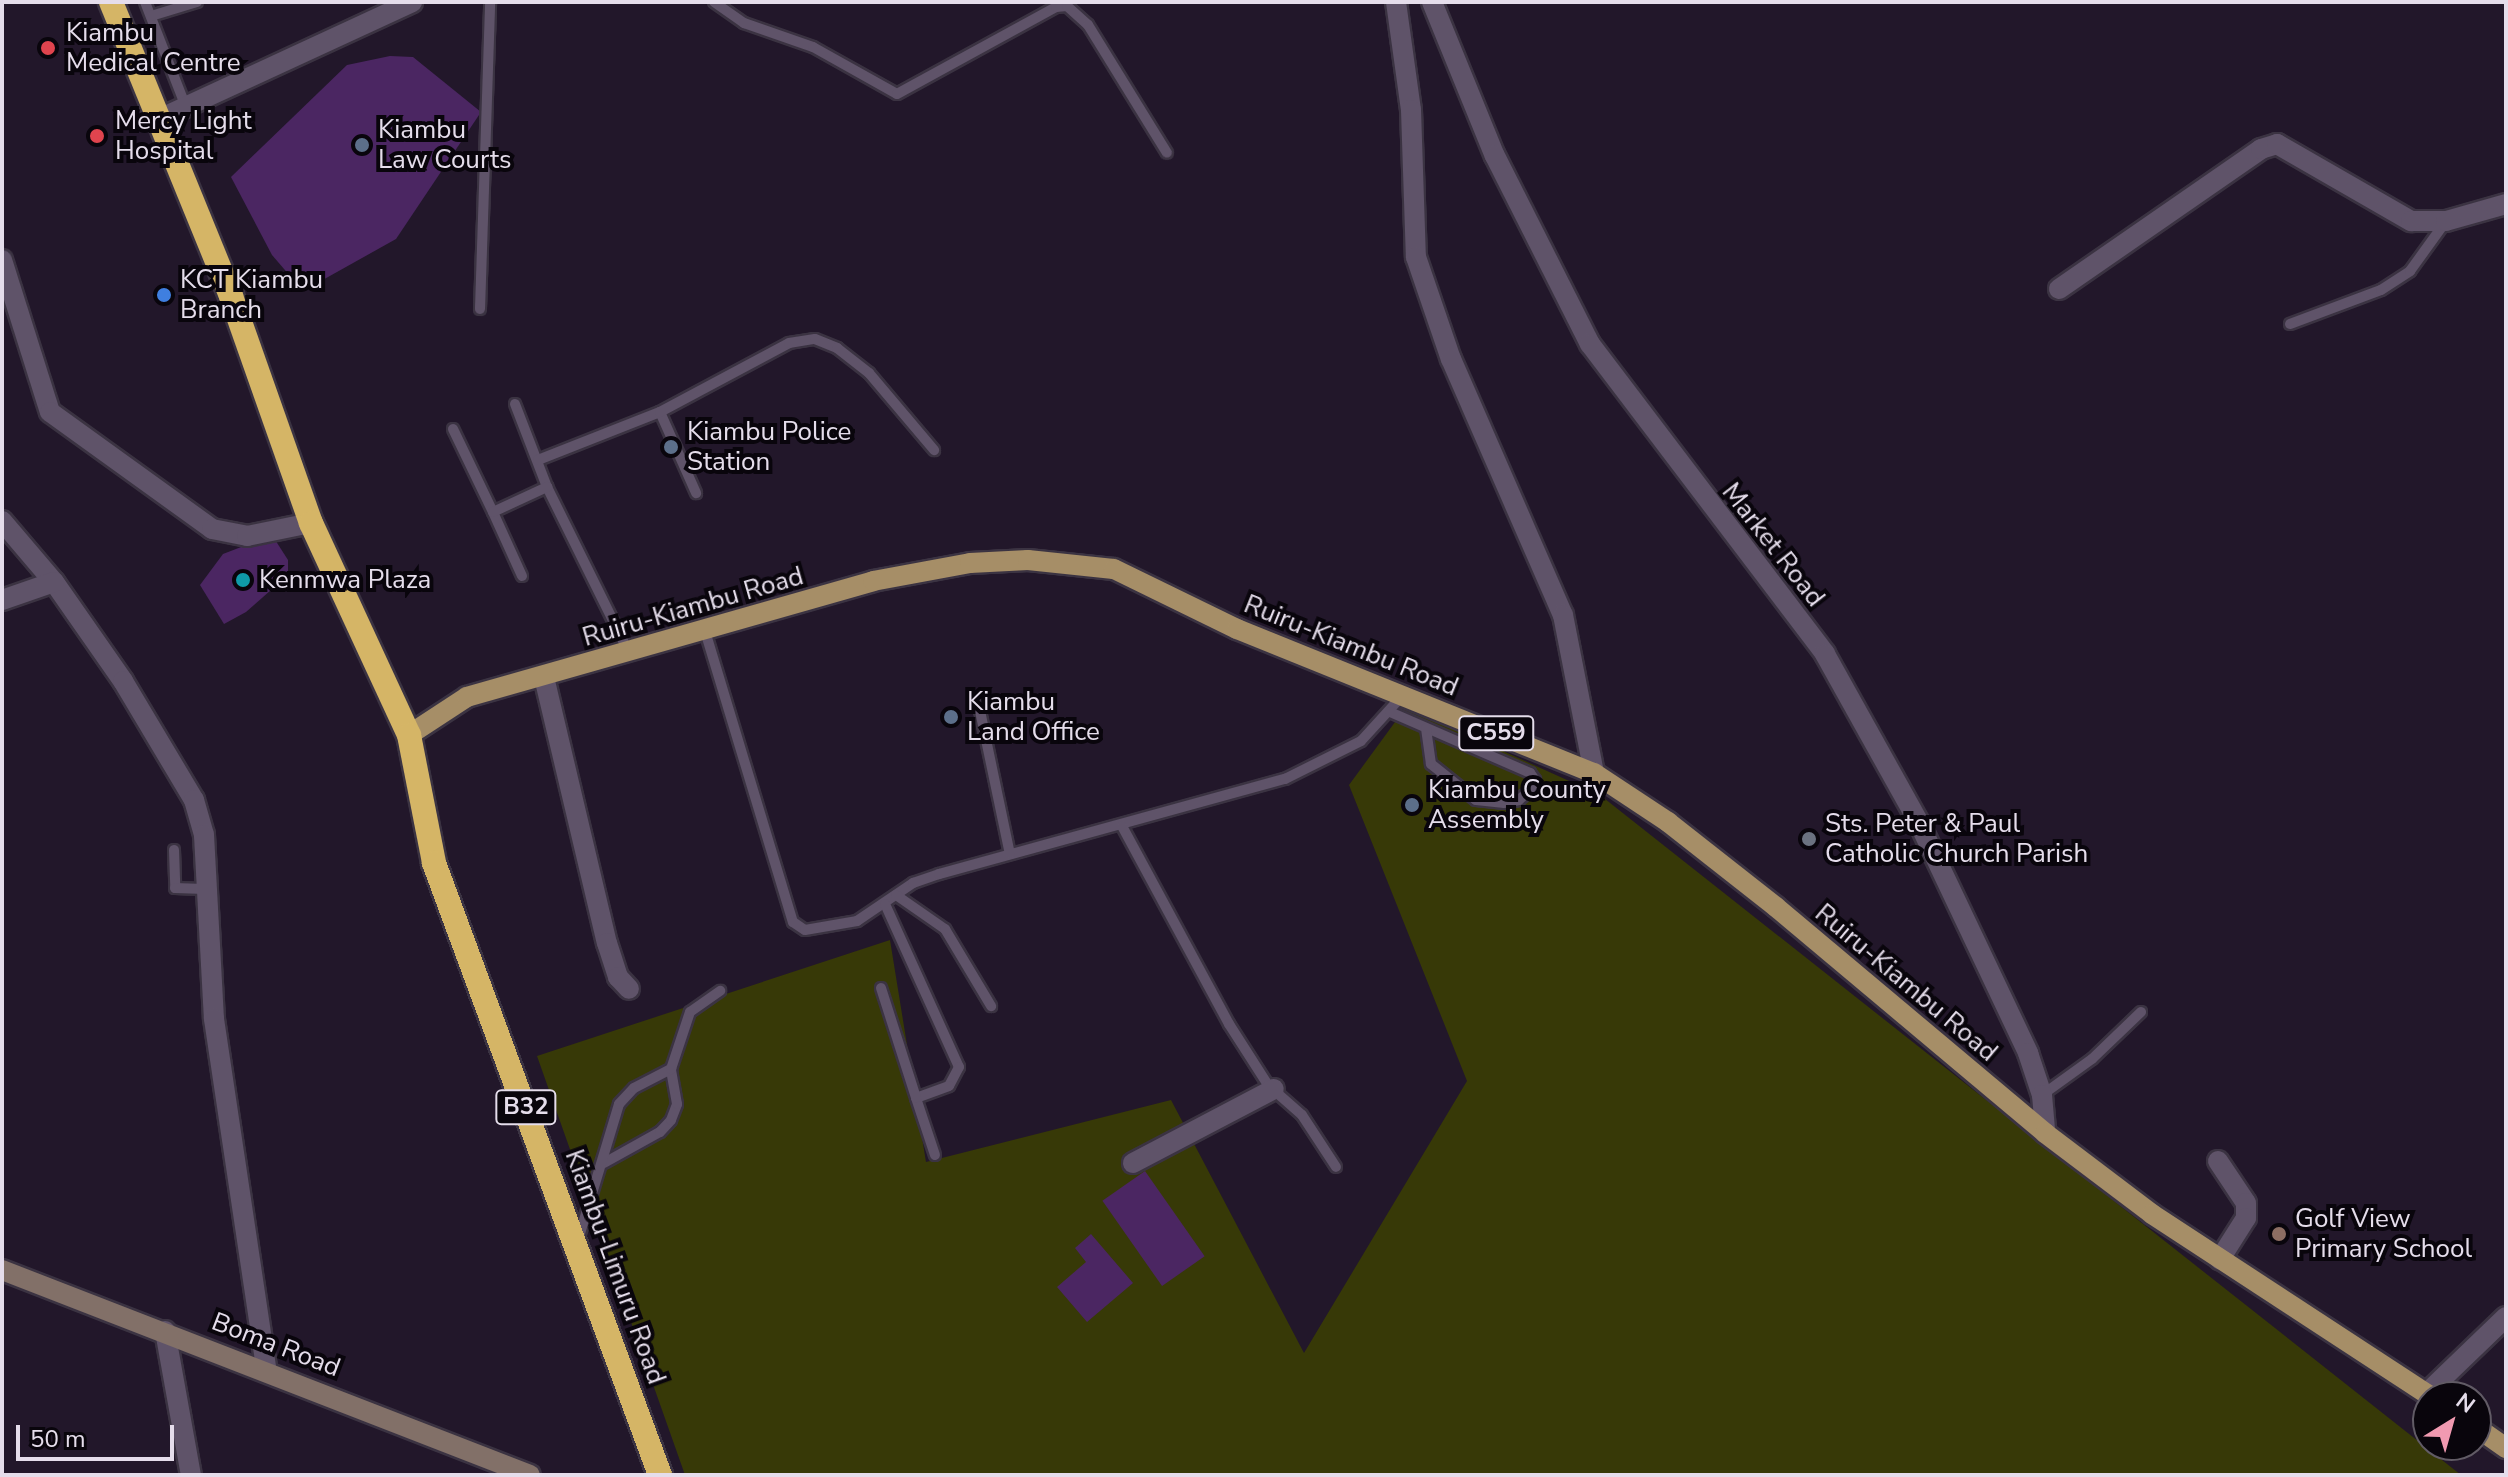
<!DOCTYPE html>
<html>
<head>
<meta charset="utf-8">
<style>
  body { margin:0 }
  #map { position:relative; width:2508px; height:1477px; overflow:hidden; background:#22172a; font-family:"Nunito Sans",sans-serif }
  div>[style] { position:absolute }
  .green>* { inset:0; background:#373907 }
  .building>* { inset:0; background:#4b2662; transform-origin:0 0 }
  .roads { filter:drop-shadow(2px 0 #3b3342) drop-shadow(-2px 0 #3b3342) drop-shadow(0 2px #3b3342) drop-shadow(0 -2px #3b3342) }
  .lane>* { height:10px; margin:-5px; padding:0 5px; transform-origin:5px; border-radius:5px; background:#5f5369 }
  .street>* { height:20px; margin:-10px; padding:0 10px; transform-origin:10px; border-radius:10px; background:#5f5369 }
  .secondary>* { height:20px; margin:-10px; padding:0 10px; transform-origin:10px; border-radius:10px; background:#827068 }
  .primary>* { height:20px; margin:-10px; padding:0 10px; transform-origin:10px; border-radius:10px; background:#a68e67 }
  .highway>* { height:24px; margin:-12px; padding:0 12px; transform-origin:12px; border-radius:12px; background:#d5b566 }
  .dots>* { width:22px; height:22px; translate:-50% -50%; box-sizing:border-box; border:4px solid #09050c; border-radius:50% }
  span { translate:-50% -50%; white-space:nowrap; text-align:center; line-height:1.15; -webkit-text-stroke:8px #09050c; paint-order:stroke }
  .shield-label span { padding:2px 6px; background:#09050c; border:2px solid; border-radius:6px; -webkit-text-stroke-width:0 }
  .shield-label { font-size:24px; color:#e5ddeb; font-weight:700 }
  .poi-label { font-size:26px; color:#e5ddeb }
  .left { translate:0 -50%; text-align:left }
  .street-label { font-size:26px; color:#e5ddeb }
  .frame { position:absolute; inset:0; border:4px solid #e5ddeb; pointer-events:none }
  .north { position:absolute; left:2412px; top:1381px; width:80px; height:80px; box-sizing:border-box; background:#09050c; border:2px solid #615b65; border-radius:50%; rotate:37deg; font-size:22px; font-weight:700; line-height:32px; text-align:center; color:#e5ddeb }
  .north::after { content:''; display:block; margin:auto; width:28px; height:36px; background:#f19ab1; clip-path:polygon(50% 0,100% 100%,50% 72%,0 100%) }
  .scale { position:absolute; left:16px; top:1425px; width:158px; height:36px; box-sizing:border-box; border:4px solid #e5ddeb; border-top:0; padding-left:10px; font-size:24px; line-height:28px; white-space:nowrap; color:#e5ddeb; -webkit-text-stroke:6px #09050c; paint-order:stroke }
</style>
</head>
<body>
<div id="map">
  <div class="green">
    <div style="clip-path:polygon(1406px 707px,1600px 795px,2461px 1475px,685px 1475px,537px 1056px,890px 940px,926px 1162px,1171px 1100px,1304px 1353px,1467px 1081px,1349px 785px)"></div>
  </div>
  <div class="building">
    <div style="clip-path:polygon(390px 56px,413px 57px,481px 112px,396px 239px,303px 291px,272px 255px,231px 177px,347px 65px)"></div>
    <div style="clip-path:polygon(272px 535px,288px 560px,288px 575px,246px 612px,224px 624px,200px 585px,223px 554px)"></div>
    <div style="left:1145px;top:1171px;width:104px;height:52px;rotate:55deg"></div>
    <div style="clip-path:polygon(1091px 1234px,1133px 1283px,1087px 1322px,1057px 1287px,1086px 1262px,1075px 1248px)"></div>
  </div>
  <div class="roads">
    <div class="lane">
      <div style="left:145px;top:2px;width:113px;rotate:68.7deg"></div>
      <div style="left:714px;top:2px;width:37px;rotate:35deg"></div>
      <div style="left:744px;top:23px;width:73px;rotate:19.2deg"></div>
      <div style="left:813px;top:47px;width:96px;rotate:29.2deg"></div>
      <div style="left:897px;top:94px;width:181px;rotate:-28.7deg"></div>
      <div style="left:1056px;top:7px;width:11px;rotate:-5deg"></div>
      <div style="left:1067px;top:6px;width:28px;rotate:42deg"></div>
      <div style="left:1088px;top:25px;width:150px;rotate:58.3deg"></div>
      <div style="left:151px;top:16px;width:48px;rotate:-16.9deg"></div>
      <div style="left:480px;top:309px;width:307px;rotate:-88.1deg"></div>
      <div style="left:2290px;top:324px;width:97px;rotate:-20.5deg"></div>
      <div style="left:2381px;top:290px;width:35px;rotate:-33deg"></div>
      <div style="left:2410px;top:271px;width:62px;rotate:-54.2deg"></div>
      <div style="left:515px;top:404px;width:89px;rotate:68.9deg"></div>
      <div style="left:547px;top:487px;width:183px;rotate:63.7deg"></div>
      <div style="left:660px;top:412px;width:89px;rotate:66deg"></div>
      <div style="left:453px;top:429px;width:92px;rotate:64.3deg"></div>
      <div style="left:538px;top:460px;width:131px;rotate:-21.5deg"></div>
      <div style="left:660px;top:412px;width:146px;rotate:-28.1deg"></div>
      <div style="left:789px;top:343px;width:26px;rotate:-9deg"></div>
      <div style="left:815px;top:339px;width:24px;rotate:22deg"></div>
      <div style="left:837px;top:348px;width:41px;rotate:38deg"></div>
      <div style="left:869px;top:373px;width:101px;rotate:49.8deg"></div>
      <div style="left:522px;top:576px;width:70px;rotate:-114.4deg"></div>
      <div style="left:493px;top:512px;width:60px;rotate:-24.8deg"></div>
      <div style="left:705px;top:631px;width:304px;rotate:73.2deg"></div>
      <div style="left:793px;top:922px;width:14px;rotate:34deg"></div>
      <div style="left:805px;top:930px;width:53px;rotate:-9.8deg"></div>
      <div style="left:857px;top:921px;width:68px;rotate:-34.2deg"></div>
      <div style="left:913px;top:883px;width:28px;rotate:-19deg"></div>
      <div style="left:939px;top:874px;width:359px;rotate:-15.4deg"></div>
      <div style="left:1285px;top:779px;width:85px;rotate:-26.6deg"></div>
      <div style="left:1361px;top:741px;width:62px;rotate:-47.6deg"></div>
      <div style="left:979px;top:706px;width:151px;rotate:78.2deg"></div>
      <div style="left:1390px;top:712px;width:153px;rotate:23.5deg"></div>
      <div style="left:1530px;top:773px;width:9px;rotate:54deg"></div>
      <div style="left:1535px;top:780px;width:11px;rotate:117deg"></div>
      <div style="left:1530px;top:790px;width:15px;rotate:138deg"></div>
      <div style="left:1519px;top:800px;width:15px;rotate:169deg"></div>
      <div style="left:1504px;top:803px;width:28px;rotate:-174deg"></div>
      <div style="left:1476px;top:800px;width:58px;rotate:-141.3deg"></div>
      <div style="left:1431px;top:764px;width:36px;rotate:-98deg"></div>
      <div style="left:1122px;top:826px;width:225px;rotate:61.6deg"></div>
      <div style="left:1229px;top:1024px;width:72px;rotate:57.4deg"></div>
      <div style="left:1268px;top:1085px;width:45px;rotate:41.4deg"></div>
      <div style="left:1302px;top:1115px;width:62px;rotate:56.8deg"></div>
      <div style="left:174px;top:850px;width:38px;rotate:88deg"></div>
      <div style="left:175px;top:888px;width:29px;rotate:2deg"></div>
      <div style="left:896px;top:895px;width:60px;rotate:34.8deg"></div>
      <div style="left:945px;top:929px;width:90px;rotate:59.1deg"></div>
      <div style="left:885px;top:904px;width:179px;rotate:65.6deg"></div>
      <div style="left:959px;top:1067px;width:21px;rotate:118deg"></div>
      <div style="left:949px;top:1086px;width:35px;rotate:160deg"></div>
      <div style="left:916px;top:1098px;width:60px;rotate:71.6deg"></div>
      <div style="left:881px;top:988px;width:115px;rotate:72.3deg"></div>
      <div style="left:2042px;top:1095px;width:62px;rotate:-35.8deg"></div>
      <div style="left:2092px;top:1059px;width:68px;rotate:-43.8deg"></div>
      <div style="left:604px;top:1163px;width:64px;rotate:-29deg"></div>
      <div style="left:660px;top:1132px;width:16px;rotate:-47deg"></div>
      <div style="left:671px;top:1120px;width:17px;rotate:-69deg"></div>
      <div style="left:677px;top:1104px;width:36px;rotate:-100deg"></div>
      <div style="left:578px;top:1240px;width:142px;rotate:-73.2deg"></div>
      <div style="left:619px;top:1104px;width:22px;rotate:-47deg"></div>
      <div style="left:634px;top:1088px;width:42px;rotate:-27.2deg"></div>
      <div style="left:671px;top:1069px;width:60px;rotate:-71.6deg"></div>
      <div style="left:690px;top:1012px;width:37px;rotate:-35deg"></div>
    </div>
    <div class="street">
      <div style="left:1396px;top:2px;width:109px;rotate:82.1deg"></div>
      <div style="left:1411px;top:110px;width:147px;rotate:88.1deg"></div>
      <div style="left:1416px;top:257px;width:108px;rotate:71.1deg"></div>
      <div style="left:1451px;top:359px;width:279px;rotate:66.4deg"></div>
      <div style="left:1563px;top:615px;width:161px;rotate:78.9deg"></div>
      <div style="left:1432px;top:2px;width:166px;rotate:67.8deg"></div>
      <div style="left:1495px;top:156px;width:211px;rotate:63.2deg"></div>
      <div style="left:1590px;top:344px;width:389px;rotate:52.8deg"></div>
      <div style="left:1825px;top:654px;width:193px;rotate:60.9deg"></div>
      <div style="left:1919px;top:823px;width:255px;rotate:64.6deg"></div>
      <div style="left:2028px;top:1053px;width:44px;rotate:71.6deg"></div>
      <div style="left:2042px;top:1095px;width:38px;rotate:85deg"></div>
      <div style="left:157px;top:120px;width:281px;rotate:-24.8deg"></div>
      <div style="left:2px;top:260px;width:159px;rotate:72.5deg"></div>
      <div style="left:50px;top:412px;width:200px;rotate:35.8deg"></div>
      <div style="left:212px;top:529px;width:36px;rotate:11deg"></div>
      <div style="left:247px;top:536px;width:65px;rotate:-11.5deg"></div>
      <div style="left:2059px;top:289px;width:246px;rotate:-34.7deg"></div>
      <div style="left:2261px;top:149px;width:17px;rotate:-17deg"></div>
      <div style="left:2277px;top:144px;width:155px;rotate:29.9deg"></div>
      <div style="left:2411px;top:221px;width:35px"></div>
      <div style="left:2446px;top:221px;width:62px;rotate:-15.8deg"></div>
      <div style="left:2px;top:521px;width:80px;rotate:49.6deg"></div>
      <div style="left:54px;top:582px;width:121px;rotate:55.1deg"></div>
      <div style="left:123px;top:681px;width:139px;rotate:59.2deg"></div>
      <div style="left:194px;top:800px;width:36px;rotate:74deg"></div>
      <div style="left:204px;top:835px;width:184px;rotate:86.9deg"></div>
      <div style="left:214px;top:1019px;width:354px;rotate:81.5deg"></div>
      <div style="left:2px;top:600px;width:55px;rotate:-19.1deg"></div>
      <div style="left:544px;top:677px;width:273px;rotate:76.7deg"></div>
      <div style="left:607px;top:943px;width:36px;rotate:72deg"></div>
      <div style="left:618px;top:977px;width:16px;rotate:47deg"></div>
      <div style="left:2218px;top:1161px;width:50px;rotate:56.3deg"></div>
      <div style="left:2246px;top:1203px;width:15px;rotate:90deg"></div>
      <div style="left:2246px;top:1218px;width:49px;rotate:122.4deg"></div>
      <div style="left:1133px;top:1163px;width:159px;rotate:-27.7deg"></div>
      <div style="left:165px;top:1331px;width:146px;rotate:79.8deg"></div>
      <div style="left:2426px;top:1394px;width:111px;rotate:-43.9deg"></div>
    </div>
    <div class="secondary">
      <div style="left:2px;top:1270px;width:566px;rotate:21.22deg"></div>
    </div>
    <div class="primary">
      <div style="left:409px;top:735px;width:69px;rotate:-33.2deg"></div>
      <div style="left:467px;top:697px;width:422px;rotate:-15.9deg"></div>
      <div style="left:873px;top:581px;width:99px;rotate:-10.5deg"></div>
      <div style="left:970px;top:563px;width:58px;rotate:-3deg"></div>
      <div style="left:1028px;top:560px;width:86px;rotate:6deg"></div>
      <div style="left:1114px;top:569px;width:137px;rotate:26deg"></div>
      <div style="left:1237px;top:629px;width:385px;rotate:22deg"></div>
      <div style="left:1594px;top:773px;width:89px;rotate:33.5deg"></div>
      <div style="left:1668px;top:822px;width:137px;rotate:38.2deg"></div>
      <div style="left:1776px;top:907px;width:351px;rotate:40deg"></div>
      <div style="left:2045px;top:1133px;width:134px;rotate:37.1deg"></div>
      <div style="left:2152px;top:1214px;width:334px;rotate:33.2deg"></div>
      <div style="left:2476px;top:1427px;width:37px;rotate:35deg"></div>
    </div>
    <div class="highway">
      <div style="left:111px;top:2px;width:318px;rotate:67.8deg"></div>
      <div style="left:231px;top:296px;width:241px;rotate:70.6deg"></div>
      <div style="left:311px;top:523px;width:234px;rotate:65.2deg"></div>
      <div style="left:409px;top:735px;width:130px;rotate:78.9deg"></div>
      <div style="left:434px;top:863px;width:652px;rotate:69.73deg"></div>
    </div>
  </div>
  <div class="dots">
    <div style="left:48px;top:48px;background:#e0444e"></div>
    <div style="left:97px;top:136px;background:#e0444e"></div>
    <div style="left:362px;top:145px;background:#5c6f8a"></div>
    <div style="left:164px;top:295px;background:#3f7fe0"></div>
    <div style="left:671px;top:447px;background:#5c6f8a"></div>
    <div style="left:243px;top:580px;background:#0f9aa8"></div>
    <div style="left:951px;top:717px;background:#5c6f8a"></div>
    <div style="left:1412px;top:805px;background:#5c6f8a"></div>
    <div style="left:1809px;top:839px;background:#6b7280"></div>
    <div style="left:2279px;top:1234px;background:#8d6e63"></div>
  </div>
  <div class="shield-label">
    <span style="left:1496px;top:733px">C559</span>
    <span style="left:526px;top:1107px">B32</span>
  </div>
  <div class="poi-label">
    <span class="left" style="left:66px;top:48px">Kiambu<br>Medical Centre</span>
    <span class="left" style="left:115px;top:136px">Mercy Light<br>Hospital</span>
    <span class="left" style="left:378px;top:145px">Kiambu<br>Law Courts</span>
    <span class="left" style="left:180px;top:295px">KCT Kiambu<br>Branch</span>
    <span class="left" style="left:687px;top:447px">Kiambu Police<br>Station</span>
    <span class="left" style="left:259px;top:580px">Kenmwa Plaza</span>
    <span class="left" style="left:967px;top:717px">Kiambu<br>Land Office</span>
    <span class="left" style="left:1428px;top:805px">Kiambu County<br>Assembly</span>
    <span class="left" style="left:1825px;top:839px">Sts. Peter &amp; Paul<br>Catholic Church Parish</span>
    <span class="left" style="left:2295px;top:1234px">Golf View<br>Primary School</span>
  </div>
  <div class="street-label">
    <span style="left:1773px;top:545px;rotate:52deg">Market Road</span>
    <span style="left:693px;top:607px;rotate:-16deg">Ruiru-Kiambu Road</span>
    <span style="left:1351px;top:646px;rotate:22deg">Ruiru-Kiambu Road</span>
    <span style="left:1906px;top:983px;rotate:40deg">Ruiru-Kiambu Road</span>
    <span style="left:615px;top:1267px;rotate:70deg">Kiambu-Limuru Road</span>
    <span style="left:276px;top:1345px;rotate:21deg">Boma Road</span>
  </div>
  <div class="frame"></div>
  <div class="north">N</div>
  <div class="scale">50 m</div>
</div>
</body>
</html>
